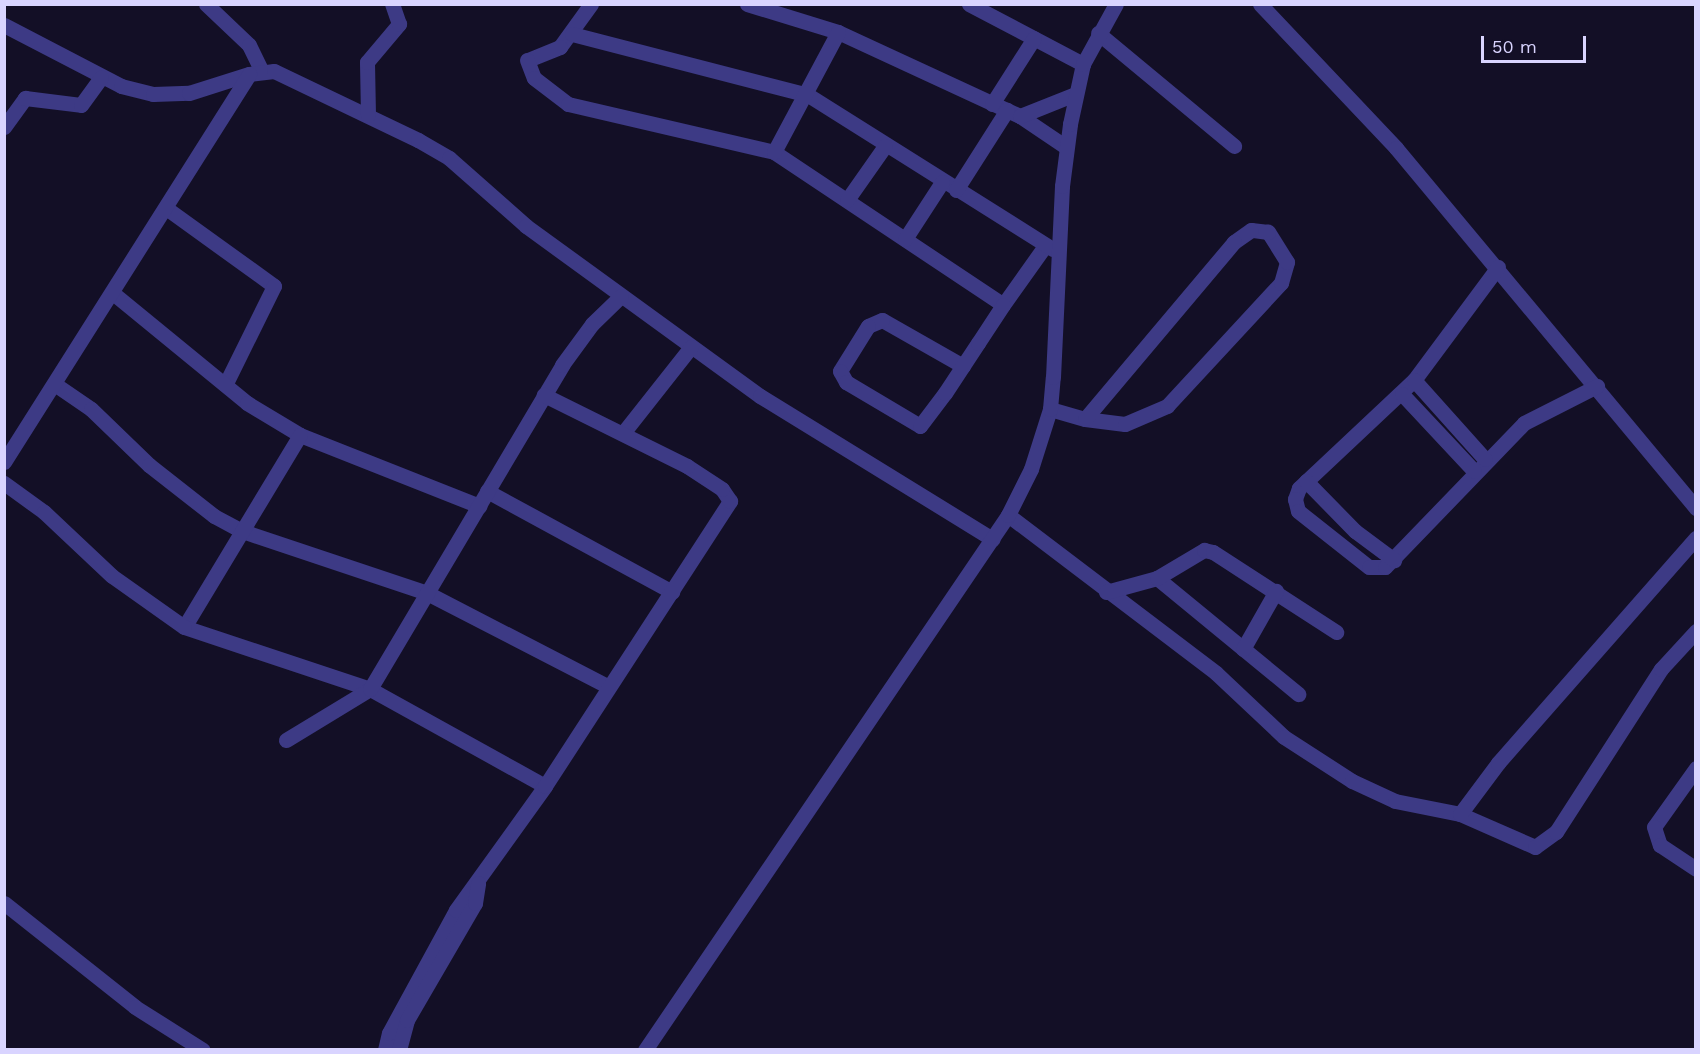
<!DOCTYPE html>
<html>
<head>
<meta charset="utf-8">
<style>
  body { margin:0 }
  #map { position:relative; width:1700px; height:1054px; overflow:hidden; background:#130f26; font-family:"Work Sans",sans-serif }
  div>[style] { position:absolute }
  .minor>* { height:15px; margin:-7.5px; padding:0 7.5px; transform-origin:7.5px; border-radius:7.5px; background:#3d3a85 }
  span { translate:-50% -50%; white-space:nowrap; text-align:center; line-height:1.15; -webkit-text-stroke:4.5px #130f26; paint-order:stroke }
  .frame { position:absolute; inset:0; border:6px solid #d9d4ff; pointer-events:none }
  .scale { position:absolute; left:1481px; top:36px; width:105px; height:27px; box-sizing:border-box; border:3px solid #d9d4ff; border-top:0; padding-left:8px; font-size:18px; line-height:21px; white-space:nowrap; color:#d9d4ff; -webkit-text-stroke:4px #130f26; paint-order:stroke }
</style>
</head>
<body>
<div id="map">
  <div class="minor">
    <div style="left:206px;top:4px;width:59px;rotate:43.6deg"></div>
    <div style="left:249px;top:45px;width:30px;rotate:64deg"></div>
    <div style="left:591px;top:4px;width:53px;rotate:125.8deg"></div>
    <div style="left:560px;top:47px;width:35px;rotate:158deg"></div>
    <div style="left:527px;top:60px;width:19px;rotate:69deg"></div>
    <div style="left:534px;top:78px;width:43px;rotate:37.4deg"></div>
    <div style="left:568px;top:104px;width:212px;rotate:13.1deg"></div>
    <div style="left:774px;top:152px;width:275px;rotate:33.7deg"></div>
    <div style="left:1003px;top:305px;width:72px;rotate:-54.6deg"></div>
    <div style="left:747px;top:4px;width:95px;rotate:17.1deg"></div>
    <div style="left:838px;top:32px;width:200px;rotate:24.8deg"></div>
    <div style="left:1020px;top:116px;width:55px;rotate:34deg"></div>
    <div style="left:969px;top:4px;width:129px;rotate:27.8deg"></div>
    <div style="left:1260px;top:4px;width:198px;rotate:46.6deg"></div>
    <div style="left:1396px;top:148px;width:469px;rotate:50.2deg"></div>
    <div style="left:4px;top:25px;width:132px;rotate:27.5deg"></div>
    <div style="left:121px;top:86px;width:33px;rotate:14deg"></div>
    <div style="left:153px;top:94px;width:36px;rotate:-2deg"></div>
    <div style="left:189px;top:93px;width:63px;rotate:-17.6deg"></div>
    <div style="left:249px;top:74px;width:25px;rotate:-7deg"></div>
    <div style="left:274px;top:71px;width:160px;rotate:25.6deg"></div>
    <div style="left:418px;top:140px;width:36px;rotate:30deg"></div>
    <div style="left:449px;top:158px;width:103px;rotate:41.4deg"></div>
    <div style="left:526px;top:226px;width:289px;rotate:36deg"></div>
    <div style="left:760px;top:396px;width:273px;rotate:31.6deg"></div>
    <div style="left:1098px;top:33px;width:177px;rotate:39.7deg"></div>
    <div style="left:572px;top:34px;width:244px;rotate:14.5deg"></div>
    <div style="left:808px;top:95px;width:289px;rotate:32.2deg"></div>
    <div style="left:992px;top:104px;width:78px;rotate:-57.5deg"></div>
    <div style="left:368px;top:115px;width:53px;rotate:-91.1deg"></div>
    <div style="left:367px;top:62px;width:50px;rotate:-49.9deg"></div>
    <div style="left:399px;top:24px;width:21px;rotate:-109deg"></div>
    <div style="left:1020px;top:116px;width:59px;rotate:-21.8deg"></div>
    <div style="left:4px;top:127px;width:36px;rotate:-54deg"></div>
    <div style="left:25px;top:98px;width:56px;rotate:7.1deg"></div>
    <div style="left:81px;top:105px;width:34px;rotate:-54deg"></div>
    <div style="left:774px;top:152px;width:136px;rotate:-61.9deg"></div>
    <div style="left:956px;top:190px;width:95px;rotate:-57.5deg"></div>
    <div style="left:847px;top:200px;width:66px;rotate:-54.9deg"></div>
    <div style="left:166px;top:208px;width:133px;rotate:35.8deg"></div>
    <div style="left:274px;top:286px;width:110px;rotate:116.3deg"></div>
    <div style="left:905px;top:239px;width:68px;rotate:-57deg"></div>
    <div style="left:1498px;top:267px;width:141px;rotate:126.6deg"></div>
    <div style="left:1414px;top:380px;width:158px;rotate:136.8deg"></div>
    <div style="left:1299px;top:488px;width:12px;rotate:110deg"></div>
    <div style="left:1295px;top:499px;width:12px;rotate:76deg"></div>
    <div style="left:1298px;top:511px;width:90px;rotate:38.3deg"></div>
    <div style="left:1369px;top:567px;width:16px"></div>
    <div style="left:1385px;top:567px;width:200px;rotate:-46deg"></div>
    <div style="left:1524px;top:423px;width:82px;rotate:-26.9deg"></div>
    <div style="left:114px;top:294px;width:172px;rotate:39.3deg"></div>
    <div style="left:247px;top:403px;width:62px;rotate:31.1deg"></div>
    <div style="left:300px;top:435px;width:193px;rotate:21.6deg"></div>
    <div style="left:963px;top:366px;width:93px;rotate:-150.4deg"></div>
    <div style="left:882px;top:320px;width:15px;rotate:157deg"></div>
    <div style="left:868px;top:326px;width:53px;rotate:121.9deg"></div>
    <div style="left:840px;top:371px;width:13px;rotate:61deg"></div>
    <div style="left:846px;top:382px;width:86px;rotate:30.7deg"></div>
    <div style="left:920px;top:426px;width:41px;rotate:-52.9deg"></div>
    <div style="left:945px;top:393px;width:60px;rotate:-56.6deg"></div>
    <div style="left:978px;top:343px;width:45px;rotate:-56.7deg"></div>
    <div style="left:1414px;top:380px;width:106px;rotate:48.1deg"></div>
    <div style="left:56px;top:385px;width:42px;rotate:34.4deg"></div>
    <div style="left:91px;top:409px;width:81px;rotate:44deg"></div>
    <div style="left:149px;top:465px;width:83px;rotate:38.1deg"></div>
    <div style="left:214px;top:516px;width:32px;rotate:28deg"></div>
    <div style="left:242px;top:531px;width:195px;rotate:18.5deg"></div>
    <div style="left:427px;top:593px;width:203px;rotate:27.3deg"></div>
    <div style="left:1402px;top:394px;width:105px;rotate:46.9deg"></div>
    <div style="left:1050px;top:409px;width:36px;rotate:16deg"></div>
    <div style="left:1085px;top:419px;width:40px;rotate:7.1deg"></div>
    <div style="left:1125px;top:424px;width:46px;rotate:-23.2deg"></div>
    <div style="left:1167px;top:406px;width:168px;rotate:-47.2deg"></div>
    <div style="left:1281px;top:283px;width:22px;rotate:-74deg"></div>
    <div style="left:1287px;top:262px;width:36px;rotate:-122deg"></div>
    <div style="left:1268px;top:232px;width:17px;rotate:-173deg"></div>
    <div style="left:1251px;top:230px;width:21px;rotate:145deg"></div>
    <div style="left:1234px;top:242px;width:231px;rotate:130.1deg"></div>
    <div style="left:623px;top:433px;width:110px;rotate:-51.7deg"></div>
    <div style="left:300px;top:435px;width:224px;rotate:121.1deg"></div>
    <div style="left:184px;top:627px;width:196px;rotate:18.4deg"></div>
    <div style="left:370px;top:689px;width:200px;rotate:29deg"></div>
    <div style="left:4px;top:462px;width:459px;rotate:-57.7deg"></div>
    <div style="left:1306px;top:481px;width:70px;rotate:45.6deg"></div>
    <div style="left:1355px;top:531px;width:49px;rotate:36.6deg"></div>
    <div style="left:4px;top:483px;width:49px;rotate:35.9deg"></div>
    <div style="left:44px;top:512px;width:93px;rotate:43.3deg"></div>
    <div style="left:112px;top:576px;width:88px;rotate:35.3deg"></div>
    <div style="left:487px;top:491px;width:211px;rotate:28.6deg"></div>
    <div style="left:1008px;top:515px;width:261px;rotate:37.2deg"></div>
    <div style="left:1216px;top:673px;width:93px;rotate:43.3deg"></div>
    <div style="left:1284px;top:737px;width:81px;rotate:32.9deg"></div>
    <div style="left:1352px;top:781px;width:47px;rotate:24.9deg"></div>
    <div style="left:1395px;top:801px;width:66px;rotate:11.3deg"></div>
    <div style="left:1460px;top:814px;width:82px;rotate:23.7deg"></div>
    <div style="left:1535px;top:847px;width:26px;rotate:-36deg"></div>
    <div style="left:1556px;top:832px;width:194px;rotate:-57.2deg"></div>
    <div style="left:1661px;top:669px;width:52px;rotate:-47.4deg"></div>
    <div style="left:1157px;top:578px;width:183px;rotate:39.4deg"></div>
    <div style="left:1106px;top:592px;width:53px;rotate:-15.4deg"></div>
    <div style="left:1157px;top:578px;width:55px;rotate:-30.8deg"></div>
    <div style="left:1204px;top:550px;width:9px;rotate:13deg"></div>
    <div style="left:1213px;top:552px;width:147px;rotate:33deg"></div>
    <div style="left:1243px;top:649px;width:67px;rotate:-60.4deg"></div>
    <div style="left:286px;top:740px;width:98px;rotate:-31.3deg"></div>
    <div style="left:370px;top:689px;width:377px;rotate:-59.3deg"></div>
    <div style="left:562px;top:365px;width:51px;rotate:-53.8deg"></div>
    <div style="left:592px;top:324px;width:40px;rotate:-44deg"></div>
    <div style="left:1696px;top:768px;width:72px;rotate:125.4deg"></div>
    <div style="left:1654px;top:827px;width:19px;rotate:72deg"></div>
    <div style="left:1660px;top:845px;width:43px;rotate:33.7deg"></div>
    <div style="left:1460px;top:814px;width:64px;rotate:-53.3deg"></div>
    <div style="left:1498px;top:763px;width:300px;rotate:-48.7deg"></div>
    <div style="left:4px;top:903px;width:167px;rotate:38.4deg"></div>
    <div style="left:135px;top:1007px;width:80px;rotate:32.3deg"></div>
    <div style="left:385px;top:1050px;width:17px;rotate:-77deg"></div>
    <div style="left:389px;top:1033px;width:140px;rotate:-61.4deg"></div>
    <div style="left:456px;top:910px;width:153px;rotate:-54.3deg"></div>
    <div style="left:545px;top:786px;width:340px;rotate:-57deg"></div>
    <div style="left:730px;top:501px;width:14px;rotate:-124deg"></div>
    <div style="left:722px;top:489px;width:42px;rotate:-146.7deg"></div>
    <div style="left:687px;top:466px;width:160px;rotate:-153.6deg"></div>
    <div style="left:399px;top:1050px;width:31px;rotate:-75deg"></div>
    <div style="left:407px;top:1020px;width:135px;rotate:-59.8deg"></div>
    <div style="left:475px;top:903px;width:20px;rotate:-81deg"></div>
    <div style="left:645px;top:1050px;width:647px;rotate:-55.84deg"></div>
    <div style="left:1008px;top:515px;width:51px;rotate:-63.4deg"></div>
    <div style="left:1031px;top:469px;width:63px;rotate:-72.4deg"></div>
    <div style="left:1050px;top:409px;width:32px;rotate:-85deg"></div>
    <div style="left:1053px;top:377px;width:191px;rotate:-87.3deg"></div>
    <div style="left:1062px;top:186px;width:63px;rotate:-82.6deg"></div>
    <div style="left:1070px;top:124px;width:61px;rotate:-77.8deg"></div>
    <div style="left:1083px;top:64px;width:68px;rotate:-61.2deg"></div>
  </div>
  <div class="frame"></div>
  <div class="scale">50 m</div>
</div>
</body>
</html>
